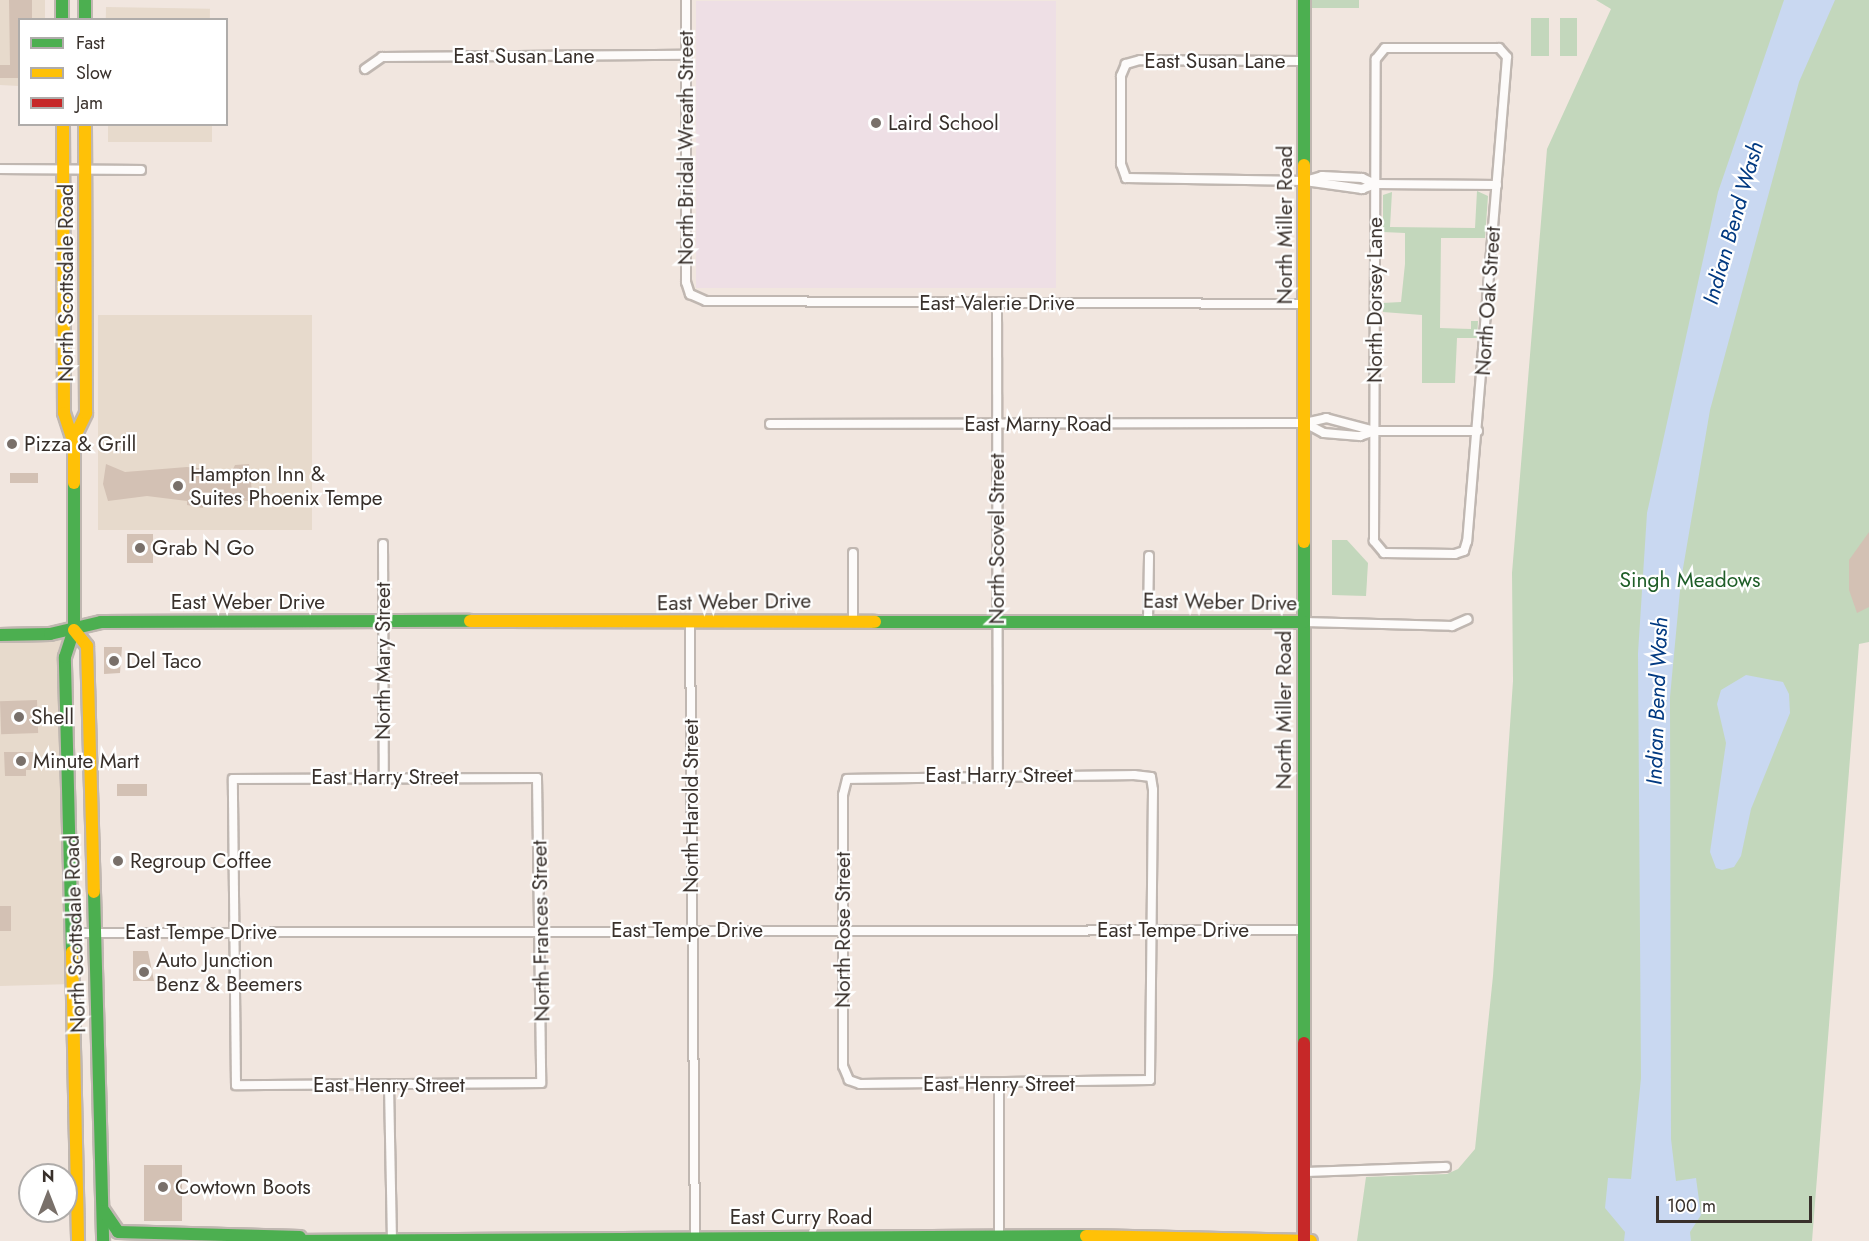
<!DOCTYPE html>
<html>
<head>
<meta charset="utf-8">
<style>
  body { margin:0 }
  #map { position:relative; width:1869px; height:1241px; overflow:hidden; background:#f1e6df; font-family:Jost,sans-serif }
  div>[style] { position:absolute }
  .commercial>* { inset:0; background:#e7dacc; transform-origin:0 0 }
  .education>* { inset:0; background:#eedfe5; transform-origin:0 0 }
  .green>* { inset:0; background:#c3d7bc; transform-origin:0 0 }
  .water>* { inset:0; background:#c9d8f1 }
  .building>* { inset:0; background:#d3c1b4; transform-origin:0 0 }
  .roads { filter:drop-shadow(2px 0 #c0b7b1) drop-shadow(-2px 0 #c0b7b1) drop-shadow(0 2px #c0b7b1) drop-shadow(0 -2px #c0b7b1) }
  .street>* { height:8px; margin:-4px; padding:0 4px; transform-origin:4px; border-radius:4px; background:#fdfbfa }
  .fast>* { height:12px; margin:-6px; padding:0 6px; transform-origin:6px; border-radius:6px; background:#4caf50 }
  .slow>* { height:12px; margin:-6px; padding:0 6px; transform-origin:6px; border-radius:6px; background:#ffc107 }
  .jam>* { height:12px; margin:-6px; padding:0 6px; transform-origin:6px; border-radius:6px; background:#c62828 }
  .dots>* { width:16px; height:16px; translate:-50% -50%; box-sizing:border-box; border:3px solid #fff; border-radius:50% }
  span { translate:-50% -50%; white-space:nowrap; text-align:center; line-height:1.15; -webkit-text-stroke:4.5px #fff; paint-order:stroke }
  .street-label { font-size:21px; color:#38302b }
  .poi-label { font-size:21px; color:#38302b }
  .left { translate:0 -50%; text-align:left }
  .park-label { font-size:21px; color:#1f5e28 }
  .water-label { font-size:22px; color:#013981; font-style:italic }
  .legend { position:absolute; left:18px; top:18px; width:210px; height:108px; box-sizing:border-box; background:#fff; border:2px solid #afacaa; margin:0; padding:8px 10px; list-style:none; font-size:18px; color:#38302b }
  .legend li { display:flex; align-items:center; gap:12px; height:30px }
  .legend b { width:30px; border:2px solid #afacaa }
  .north { position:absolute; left:18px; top:1163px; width:60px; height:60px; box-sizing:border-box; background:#fff; border:2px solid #afacaa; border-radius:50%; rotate:0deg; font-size:16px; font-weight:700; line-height:24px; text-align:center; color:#38302b }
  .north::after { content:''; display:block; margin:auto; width:21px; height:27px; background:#79706a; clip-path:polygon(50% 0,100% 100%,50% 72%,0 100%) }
  .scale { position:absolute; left:1656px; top:1196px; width:156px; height:27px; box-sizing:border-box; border:3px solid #38302b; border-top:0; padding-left:8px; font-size:18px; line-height:21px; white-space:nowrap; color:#38302b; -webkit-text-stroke:4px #fff; paint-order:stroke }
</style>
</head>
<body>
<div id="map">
  <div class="commercial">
    <div style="clip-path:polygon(0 0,45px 0,45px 19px,20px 20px,19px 86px,0 85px)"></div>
    <div style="left:106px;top:7px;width:104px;height:12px;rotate:1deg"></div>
    <div style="left:108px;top:125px;width:104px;height:17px"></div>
    <div style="left:98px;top:315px;width:214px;height:215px"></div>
    <div style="clip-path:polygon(74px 630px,65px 657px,72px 984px,0 986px,0 635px)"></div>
  </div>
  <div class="education">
    <div style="left:696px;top:1px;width:360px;height:287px"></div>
  </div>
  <div class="green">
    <div style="left:1304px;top:0;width:55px;height:8px"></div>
    <div style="clip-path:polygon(1596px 0,1869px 0,1869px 642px,1859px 644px,1812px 1241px,1357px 1241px,1366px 1177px,1447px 1174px,1458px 1169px,1475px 1149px,1493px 976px,1513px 681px,1512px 573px,1547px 149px,1611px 9px)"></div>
    <div style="left:1549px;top:18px;width:38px;height:18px;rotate:90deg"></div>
    <div style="left:1560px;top:18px;width:17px;height:38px"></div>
    <div style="clip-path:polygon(1477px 191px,1488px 196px,1485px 238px,1441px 238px,1440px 328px,1471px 329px,1471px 321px,1478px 321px,1477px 338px,1457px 338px,1455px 383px,1422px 383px,1422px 315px,1383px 312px,1382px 303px,1401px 302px,1405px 264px,1405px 233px,1383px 232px,1383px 195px,1392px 192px,1390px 227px,1475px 228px)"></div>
    <div style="clip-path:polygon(1332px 540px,1347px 540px,1368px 563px,1366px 596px,1332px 595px)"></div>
  </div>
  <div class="water">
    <div style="clip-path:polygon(1784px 0,1835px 0,1799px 82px,1710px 410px,1681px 580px,1670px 697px,1671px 1139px,1676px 1181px,1696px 1178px,1701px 1215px,1690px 1232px,1691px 1241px,1624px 1241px,1625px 1232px,1605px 1208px,1608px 1178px,1631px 1179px,1641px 1078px,1638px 653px,1647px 513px,1718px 192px)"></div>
    <div style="clip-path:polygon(1746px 675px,1783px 682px,1789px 694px,1790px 713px,1751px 809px,1741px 856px,1734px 867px,1722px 870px,1716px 868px,1710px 852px,1726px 743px,1717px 704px,1721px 690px)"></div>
  </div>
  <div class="building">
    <div style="clip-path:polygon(9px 0,32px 0,32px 20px,20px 20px,20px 78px,0 78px,0 65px,10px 65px)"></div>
    <div style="clip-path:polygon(106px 464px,125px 472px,187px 467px,232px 471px,235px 465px,249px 464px,252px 492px,248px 501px,203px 499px,203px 508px,187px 505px,187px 501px,147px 496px,108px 501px,103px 484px)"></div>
    <div style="left:10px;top:473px;width:28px;height:10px"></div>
    <div style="clip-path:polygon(1869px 532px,1869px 607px,1857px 613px,1849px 590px,1849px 560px)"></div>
    <div style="left:127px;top:534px;width:26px;height:29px"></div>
    <div style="clip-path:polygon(104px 647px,122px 647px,120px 673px,104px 674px)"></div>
    <div style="left:37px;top:700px;width:33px;height:37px;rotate:88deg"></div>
    <div style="clip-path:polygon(4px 752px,37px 752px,37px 770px,26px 770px,26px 776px,5px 776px)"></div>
    <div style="left:117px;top:784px;width:30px;height:12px"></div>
    <div style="left:0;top:906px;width:11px;height:25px"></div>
    <div style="clip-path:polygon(133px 951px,148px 951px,154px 981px,133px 981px)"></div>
    <div style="left:144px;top:1165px;width:38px;height:56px"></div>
  </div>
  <div class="roads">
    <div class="street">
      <div style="left:686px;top:0;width:282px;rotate:90deg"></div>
      <div style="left:686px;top:282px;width:13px;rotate:72deg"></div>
      <div style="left:690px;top:294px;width:17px;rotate:24deg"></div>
      <div style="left:706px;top:301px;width:600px;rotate:0.29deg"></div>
      <div style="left:1385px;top:48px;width:114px"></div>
      <div style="left:1499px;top:48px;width:12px;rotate:48deg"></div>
      <div style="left:1507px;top:57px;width:486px;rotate:94.7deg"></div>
      <div style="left:1467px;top:541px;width:10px;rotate:107deg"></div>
      <div style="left:1464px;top:551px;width:9px;rotate:162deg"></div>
      <div style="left:1455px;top:554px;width:71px;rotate:-179.2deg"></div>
      <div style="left:1384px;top:553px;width:16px;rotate:-130deg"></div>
      <div style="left:1374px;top:541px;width:482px;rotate:-89.8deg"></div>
      <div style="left:1376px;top:59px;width:14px;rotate:-51deg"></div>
      <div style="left:1304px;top:61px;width:164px;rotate:-179.7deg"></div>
      <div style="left:1140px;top:60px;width:15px;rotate:164deg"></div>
      <div style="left:1126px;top:64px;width:13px;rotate:113deg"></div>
      <div style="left:1121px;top:76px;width:88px;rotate:90deg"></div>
      <div style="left:1121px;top:164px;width:15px;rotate:70deg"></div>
      <div style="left:1126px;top:178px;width:179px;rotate:1deg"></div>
      <div style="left:1305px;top:181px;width:18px;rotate:-16deg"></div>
      <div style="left:1322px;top:176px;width:40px;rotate:2.9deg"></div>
      <div style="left:1362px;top:178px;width:14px;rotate:25deg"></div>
      <div style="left:365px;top:69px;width:21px;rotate:-35deg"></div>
      <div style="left:382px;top:57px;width:305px;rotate:-0.4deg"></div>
      <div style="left:0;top:169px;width:141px;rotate:0.4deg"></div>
      <div style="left:1305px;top:181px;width:58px;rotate:8deg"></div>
      <div style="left:1362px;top:189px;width:14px;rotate:-21deg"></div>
      <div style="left:1375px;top:184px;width:122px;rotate:0.5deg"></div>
      <div style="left:997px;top:303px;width:472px;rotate:89.9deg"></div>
      <div style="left:1305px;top:423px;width:21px;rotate:28deg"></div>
      <div style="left:1324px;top:433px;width:36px;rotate:5deg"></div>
      <div style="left:1360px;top:436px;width:16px;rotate:-18deg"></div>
      <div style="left:1375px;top:431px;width:103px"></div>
      <div style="left:770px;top:424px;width:535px;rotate:-0.11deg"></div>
      <div style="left:1305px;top:423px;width:22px;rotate:-13deg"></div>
      <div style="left:1326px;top:418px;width:51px;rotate:14.9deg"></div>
      <div style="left:383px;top:544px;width:233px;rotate:89.8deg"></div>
      <div style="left:853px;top:620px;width:67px;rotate:-90deg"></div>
      <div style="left:1148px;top:621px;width:65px;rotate:-89.1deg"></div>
      <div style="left:690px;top:622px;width:619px;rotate:89.54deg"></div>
      <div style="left:1304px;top:622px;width:148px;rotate:1.5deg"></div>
      <div style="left:1452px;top:626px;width:17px;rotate:-24deg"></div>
      <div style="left:1134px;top:775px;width:17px;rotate:7deg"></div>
      <div style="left:1151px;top:777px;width:13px;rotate:81deg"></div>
      <div style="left:1153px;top:790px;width:290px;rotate:90.6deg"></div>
      <div style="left:1150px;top:1080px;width:290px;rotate:179.2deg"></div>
      <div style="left:860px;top:1084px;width:12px;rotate:-160deg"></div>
      <div style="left:849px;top:1080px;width:15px;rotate:-113deg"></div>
      <div style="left:843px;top:1066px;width:271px;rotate:-90deg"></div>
      <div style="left:843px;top:795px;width:16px;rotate:-76deg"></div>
      <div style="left:847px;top:779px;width:287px;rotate:-0.8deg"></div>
      <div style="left:537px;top:778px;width:305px;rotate:89.2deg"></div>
      <div style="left:541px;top:1083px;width:305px;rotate:179.6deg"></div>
      <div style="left:236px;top:1085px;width:306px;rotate:-90.6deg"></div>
      <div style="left:233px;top:779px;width:304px;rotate:-0.2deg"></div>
      <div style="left:71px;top:933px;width:1231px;rotate:-0.14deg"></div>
      <div style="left:999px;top:1084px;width:156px;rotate:90deg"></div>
      <div style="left:389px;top:1085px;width:156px;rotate:88.9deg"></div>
      <div style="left:1303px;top:1172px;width:143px;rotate:-2deg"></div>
    </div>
    <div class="fast">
      <div style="left:62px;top:0;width:20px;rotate:90deg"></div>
      <div style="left:85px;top:0;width:20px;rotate:90deg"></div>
      <div style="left:1304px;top:0;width:165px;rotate:90deg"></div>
      <div style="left:1304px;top:542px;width:501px;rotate:90deg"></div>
      <div style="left:875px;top:622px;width:429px"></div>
      <div style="left:0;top:635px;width:50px;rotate:-1.1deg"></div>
      <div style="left:50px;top:634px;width:52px;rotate:-13.2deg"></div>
      <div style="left:101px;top:622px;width:369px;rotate:-0.2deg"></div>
      <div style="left:94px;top:892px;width:349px;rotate:88.5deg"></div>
      <div style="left:72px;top:952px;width:295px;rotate:-91.4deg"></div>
      <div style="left:65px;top:657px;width:28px;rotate:-72deg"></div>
      <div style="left:74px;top:630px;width:147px;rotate:-90deg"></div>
      <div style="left:104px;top:1211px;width:25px;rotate:56deg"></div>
      <div style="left:118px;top:1232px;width:182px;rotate:1.6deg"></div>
      <div style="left:290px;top:1241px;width:796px;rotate:-0.36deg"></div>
    </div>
    <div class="slow">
      <div style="left:63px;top:124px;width:289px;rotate:89.8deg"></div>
      <div style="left:64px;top:413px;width:33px;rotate:72deg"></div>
      <div style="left:74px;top:444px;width:39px;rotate:90deg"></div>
      <div style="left:1304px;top:165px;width:377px;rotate:90deg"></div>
      <div style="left:74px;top:438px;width:28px;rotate:-64deg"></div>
      <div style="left:86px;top:413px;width:289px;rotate:-90.2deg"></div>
      <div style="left:470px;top:621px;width:405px;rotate:0.1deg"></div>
      <div style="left:74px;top:630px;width:21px;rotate:51deg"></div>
      <div style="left:87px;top:646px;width:246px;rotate:88.4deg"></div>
      <div style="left:72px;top:952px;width:289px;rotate:88.8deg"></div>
      <div style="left:1086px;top:1236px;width:225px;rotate:1.3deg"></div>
    </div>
    <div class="jam">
      <div style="left:1304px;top:1043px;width:198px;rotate:90deg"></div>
    </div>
  </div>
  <div class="dots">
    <div style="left:876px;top:123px;background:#79706a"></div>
    <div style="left:12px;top:444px;background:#79706a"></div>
    <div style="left:178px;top:486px;background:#79706a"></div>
    <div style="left:140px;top:548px;background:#79706a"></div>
    <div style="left:114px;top:661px;background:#79706a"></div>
    <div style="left:19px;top:717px;background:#79706a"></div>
    <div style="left:21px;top:761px;background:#79706a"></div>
    <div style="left:118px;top:861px;background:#79706a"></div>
    <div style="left:144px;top:972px;background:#79706a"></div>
    <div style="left:163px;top:1187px;background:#79706a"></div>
  </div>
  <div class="street-label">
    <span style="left:524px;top:56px">East Susan Lane</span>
    <span style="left:1215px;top:61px">East Susan Lane</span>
    <span style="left:686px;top:148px;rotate:-90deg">North Bridal Wreath Street</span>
    <span style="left:1285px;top:225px;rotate:-90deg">North Miller Road</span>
    <span style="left:66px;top:283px;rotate:-90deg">North Scottsdale Road</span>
    <span style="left:1375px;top:300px;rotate:-90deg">North Dorsey Lane</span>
    <span style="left:1488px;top:301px;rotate:-86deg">North Oak Street</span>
    <span style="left:997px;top:303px">East Valerie Drive</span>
    <span style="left:1038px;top:424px">East Marny Road</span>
    <span style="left:997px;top:539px;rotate:-90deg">North Scovel Street</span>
    <span style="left:248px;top:602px">East Weber Drive</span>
    <span style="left:734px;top:602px;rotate:-1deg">East Weber Drive</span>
    <span style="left:1220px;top:602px;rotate:1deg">East Weber Drive</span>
    <span style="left:383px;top:661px;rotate:-90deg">North Mary Street</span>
    <span style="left:1284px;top:710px;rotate:-90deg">North Miller Road</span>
    <span style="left:999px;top:775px">East Harry Street</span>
    <span style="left:385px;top:777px">East Harry Street</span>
    <span style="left:691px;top:806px;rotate:-90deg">North Harold Street</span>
    <span style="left:687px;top:930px">East Tempe Drive</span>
    <span style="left:843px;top:930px;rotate:-90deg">North Rose Street</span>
    <span style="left:1173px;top:930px">East Tempe Drive</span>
    <span style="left:541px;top:931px;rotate:-91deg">North Frances Street</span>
    <span style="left:201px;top:932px">East Tempe Drive</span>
    <span style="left:75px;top:934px;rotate:-92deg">North Scottsdale Road</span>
    <span style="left:999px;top:1084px">East Henry Street</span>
    <span style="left:389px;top:1085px">East Henry Street</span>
    <span style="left:801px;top:1217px">East Curry Road</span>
  </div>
  <div class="poi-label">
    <span class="left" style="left:888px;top:123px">Laird School</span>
    <span class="left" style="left:24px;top:444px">Pizza &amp; Grill</span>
    <span class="left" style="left:190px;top:486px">Hampton Inn &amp;<br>Suites Phoenix Tempe</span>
    <span class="left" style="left:152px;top:548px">Grab N Go</span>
    <span class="left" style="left:126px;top:661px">Del Taco</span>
    <span class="left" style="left:31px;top:717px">Shell</span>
    <span class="left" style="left:33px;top:761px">Minute Mart</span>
    <span class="left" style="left:130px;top:861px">Regroup Coffee</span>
    <span class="left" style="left:156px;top:972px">Auto Junction<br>Benz &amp; Beemers</span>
    <span class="left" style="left:175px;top:1187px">Cowtown Boots</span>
  </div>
  <div class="park-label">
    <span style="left:1690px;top:580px">Singh Meadows</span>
  </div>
  <div class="water-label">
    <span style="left:1733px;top:223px;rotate:-74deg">Indian Bend Wash</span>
    <span style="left:1657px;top:701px;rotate:-88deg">Indian Bend Wash</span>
  </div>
  <ul class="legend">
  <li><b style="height:8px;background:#4caf50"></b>Fast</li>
  <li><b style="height:8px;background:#ffc107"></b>Slow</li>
  <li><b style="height:8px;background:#c62828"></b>Jam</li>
  </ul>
  <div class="north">N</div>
  <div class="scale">100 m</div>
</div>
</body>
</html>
